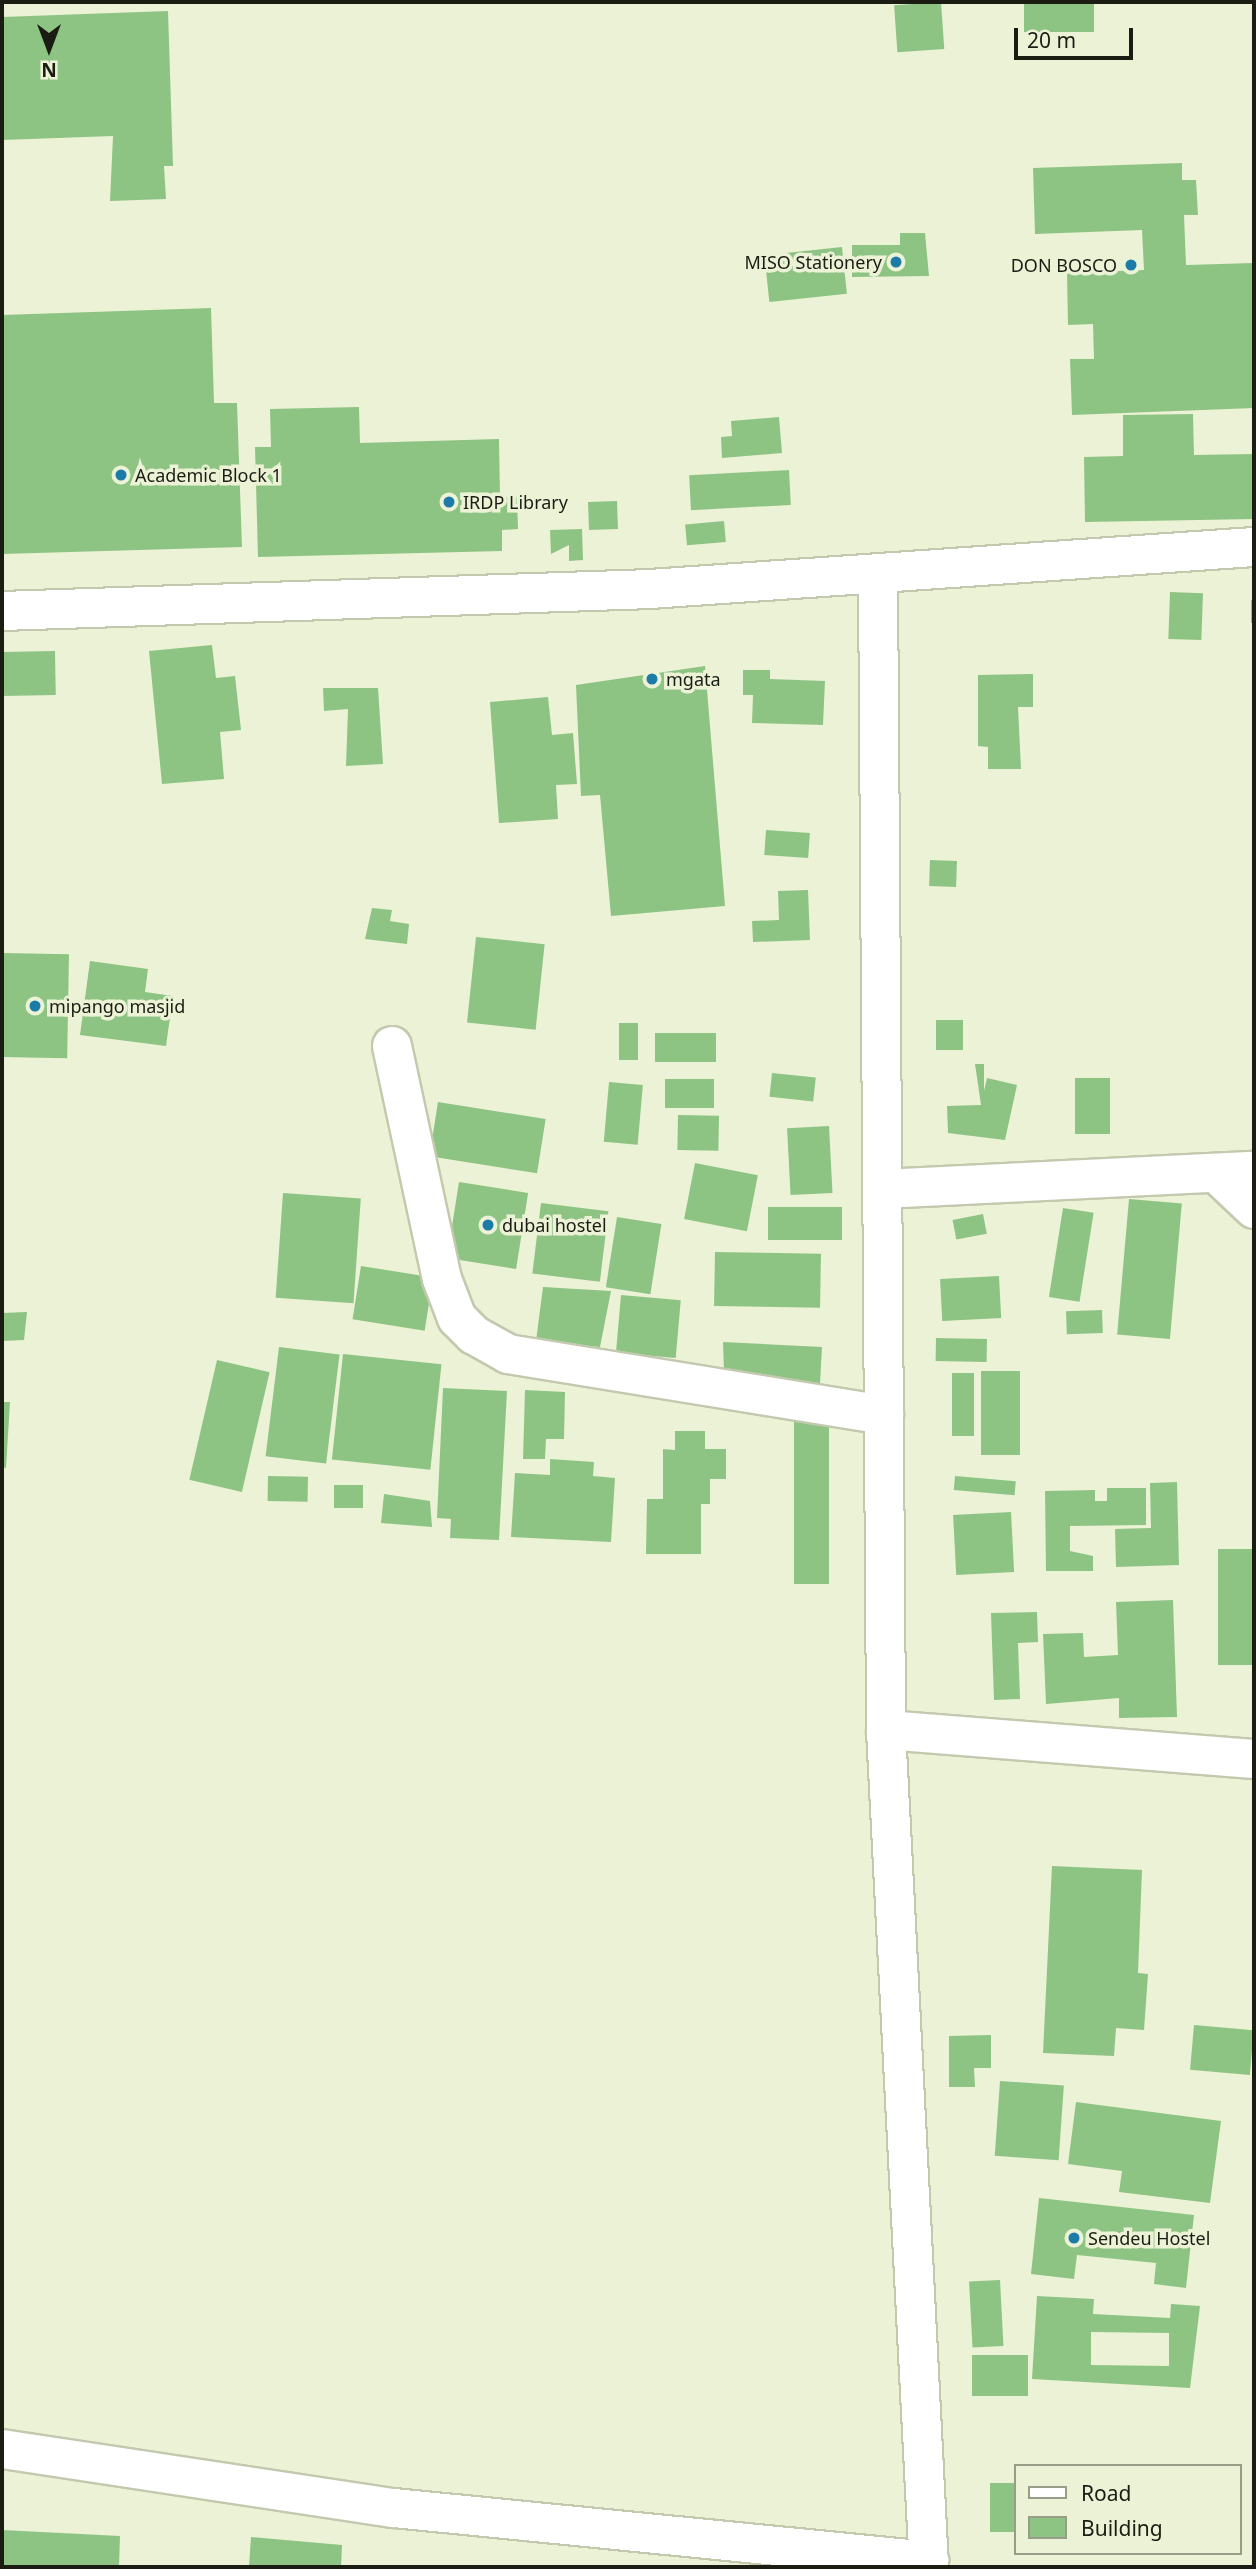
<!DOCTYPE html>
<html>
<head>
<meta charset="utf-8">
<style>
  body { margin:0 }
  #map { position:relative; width:1256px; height:2569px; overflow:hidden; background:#ecf2d6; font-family:"Noto Sans",sans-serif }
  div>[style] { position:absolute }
  .building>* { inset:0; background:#8ec483; transform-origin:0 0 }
  .roads { filter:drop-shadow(2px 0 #c3c9ae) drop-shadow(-2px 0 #c3c9ae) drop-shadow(0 2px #c3c9ae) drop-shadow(0 -2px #c3c9ae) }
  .minor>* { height:38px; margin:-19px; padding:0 19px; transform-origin:19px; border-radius:19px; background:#fff }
  .dots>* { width:19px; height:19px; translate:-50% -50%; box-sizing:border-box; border:4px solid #ecf2d6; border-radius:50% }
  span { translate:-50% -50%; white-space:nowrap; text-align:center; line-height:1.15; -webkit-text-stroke:7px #ecf2d6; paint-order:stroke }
  .poi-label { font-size:18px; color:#1b1d13 }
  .right { translate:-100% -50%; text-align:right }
  .left { translate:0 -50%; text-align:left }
  .frame { position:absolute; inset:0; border:4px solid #1b1d13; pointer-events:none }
  .legend { position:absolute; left:1014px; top:2464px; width:228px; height:91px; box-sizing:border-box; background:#ecf2d6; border:2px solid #989d88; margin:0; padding:9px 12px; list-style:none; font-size:21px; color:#1b1d13 }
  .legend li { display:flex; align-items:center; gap:14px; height:35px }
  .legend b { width:35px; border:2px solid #989d88 }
  .north { position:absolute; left:14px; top:14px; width:70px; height:70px; -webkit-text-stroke:5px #ecf2d6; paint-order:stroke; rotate:180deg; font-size:19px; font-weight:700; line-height:28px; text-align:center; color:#1b1d13 }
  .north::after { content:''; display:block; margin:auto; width:24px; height:32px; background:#1b1d13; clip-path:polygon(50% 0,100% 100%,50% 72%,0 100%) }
  .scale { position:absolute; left:1014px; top:28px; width:119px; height:32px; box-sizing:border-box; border:4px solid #1b1d13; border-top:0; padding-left:9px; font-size:21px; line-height:24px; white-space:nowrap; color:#1b1d13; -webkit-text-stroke:5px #ecf2d6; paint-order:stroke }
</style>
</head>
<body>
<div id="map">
  <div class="building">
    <div style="left:941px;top:2px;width:47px;height:47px;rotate:86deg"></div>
    <div style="left:1024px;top:2px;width:70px;height:30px"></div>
    <div style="clip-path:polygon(168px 11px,173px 166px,164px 166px,166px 199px,110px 201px,113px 136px,2px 140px,2px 17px)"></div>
    <div style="clip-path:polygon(1182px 163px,1182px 180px,1196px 180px,1198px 215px,1184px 215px,1186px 265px,1254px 263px,1254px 408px,1072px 415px,1070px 359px,1094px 359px,1093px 324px,1068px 325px,1067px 273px,1144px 270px,1142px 230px,1035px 234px,1033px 168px)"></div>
    <div style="clip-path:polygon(900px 233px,925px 233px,929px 276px,852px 277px,852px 245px,900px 245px)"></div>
    <div style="left:842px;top:247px;width:47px;height:78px;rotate:84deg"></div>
    <div style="clip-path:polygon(211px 308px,214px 403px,237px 403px,242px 547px,2px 554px,2px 315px)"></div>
    <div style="clip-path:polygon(359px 407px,360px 443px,499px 439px,500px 497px,517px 497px,518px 529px,502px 530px,502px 551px,258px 557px,255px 447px,271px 447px,270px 409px)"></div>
    <div style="clip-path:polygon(1193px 414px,1194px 455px,1254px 454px,1254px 519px,1085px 522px,1084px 457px,1123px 456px,1123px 415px)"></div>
    <div style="clip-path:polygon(779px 417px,782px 453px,722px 458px,721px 437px,732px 436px,731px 421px)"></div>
    <div style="left:789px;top:470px;width:35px;height:100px;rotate:87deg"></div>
    <div style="left:617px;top:501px;width:28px;height:29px;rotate:88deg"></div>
    <div style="left:724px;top:521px;width:21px;height:39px;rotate:85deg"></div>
    <div style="clip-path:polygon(582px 529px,583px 560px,569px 561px,569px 545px,551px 554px,550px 530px)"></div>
    <div style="left:1170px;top:592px;width:33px;height:47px;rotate:2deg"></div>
    <div style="left:1251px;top:600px;width:3px;height:23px"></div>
    <div style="clip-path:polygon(212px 645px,216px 678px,235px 676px,241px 730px,220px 732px,224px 779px,162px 784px,149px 651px)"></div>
    <div style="left:55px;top:651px;width:44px;height:53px;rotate:89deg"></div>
    <div style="clip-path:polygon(705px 666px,725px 906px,611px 916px,600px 795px,581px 796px,576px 685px)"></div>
    <div style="clip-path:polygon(743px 670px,770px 670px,770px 679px,825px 681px,823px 725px,752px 723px,753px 695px,743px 695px)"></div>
    <div style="clip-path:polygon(1033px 674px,1033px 707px,1018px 707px,1021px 769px,988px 769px,988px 747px,978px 746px,978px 675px)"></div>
    <div style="clip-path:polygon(323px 688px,378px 688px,383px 764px,346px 766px,348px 709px,324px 711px)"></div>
    <div style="clip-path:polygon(548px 697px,552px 735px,573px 733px,577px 784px,556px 785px,558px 819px,499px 823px,490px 702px)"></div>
    <div style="left:766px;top:830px;width:44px;height:25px;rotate:4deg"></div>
    <div style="left:930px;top:860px;width:27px;height:26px;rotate:2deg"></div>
    <div style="clip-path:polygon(808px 890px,810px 940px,753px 942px,752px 921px,779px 920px,778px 891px)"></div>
    <div style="clip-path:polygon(372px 908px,392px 910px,390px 921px,409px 924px,407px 944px,365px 939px)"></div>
    <div style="left:476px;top:937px;width:69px;height:86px;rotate:6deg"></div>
    <div style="left:2px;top:953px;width:67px;height:104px;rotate:1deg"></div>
    <div style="clip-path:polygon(90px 961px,148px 969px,145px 992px,173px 996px,166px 1046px,80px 1035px)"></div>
    <div style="left:963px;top:1020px;width:30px;height:27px;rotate:90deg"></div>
    <div style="left:619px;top:1023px;width:19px;height:37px"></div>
    <div style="left:655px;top:1033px;width:61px;height:29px"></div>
    <div style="clip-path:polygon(975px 1064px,984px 1064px,984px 1091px,987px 1078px,1017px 1085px,1005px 1140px,948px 1133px,947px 1106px,981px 1105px)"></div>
    <div style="left:772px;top:1073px;width:44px;height:24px;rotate:6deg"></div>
    <div style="left:1075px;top:1078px;width:35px;height:56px"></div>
    <div style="left:665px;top:1079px;width:49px;height:29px"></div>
    <div style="left:609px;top:1082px;width:34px;height:60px;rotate:5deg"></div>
    <div style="left:438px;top:1102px;width:109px;height:55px;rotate:9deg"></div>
    <div style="left:678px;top:1115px;width:41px;height:35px;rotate:1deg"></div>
    <div style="left:829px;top:1126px;width:67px;height:42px;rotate:87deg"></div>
    <div style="left:695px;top:1163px;width:64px;height:57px;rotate:11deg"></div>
    <div style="left:459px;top:1182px;width:70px;height:77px;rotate:9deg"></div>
    <div style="left:283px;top:1193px;width:78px;height:105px;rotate:4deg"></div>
    <div style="left:1129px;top:1199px;width:53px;height:136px;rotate:5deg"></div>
    <div style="left:541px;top:1203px;width:68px;height:71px;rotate:7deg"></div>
    <div style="left:842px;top:1207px;width:33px;height:74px;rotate:90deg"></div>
    <div style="left:1063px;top:1208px;width:31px;height:90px;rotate:9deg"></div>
    <div style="left:983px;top:1214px;width:20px;height:31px;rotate:79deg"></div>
    <div style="left:617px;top:1217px;width:45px;height:71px;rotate:9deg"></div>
    <div style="left:715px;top:1252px;width:106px;height:54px;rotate:1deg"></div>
    <div style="left:361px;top:1266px;width:73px;height:54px;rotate:9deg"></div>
    <div style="left:999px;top:1276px;width:42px;height:59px;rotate:87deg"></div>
    <div style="clip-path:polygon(543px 1287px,611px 1291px,600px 1347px,536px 1341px)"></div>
    <div style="left:621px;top:1295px;width:60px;height:58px;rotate:5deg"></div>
    <div style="left:1102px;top:1310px;width:23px;height:36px;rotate:88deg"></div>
    <div style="clip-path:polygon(27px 1312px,24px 1340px,2px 1341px,2px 1313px)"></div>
    <div style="left:936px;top:1338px;width:51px;height:23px;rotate:1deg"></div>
    <div style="clip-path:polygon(723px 1342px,822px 1347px,820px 1384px,724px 1373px)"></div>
    <div style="left:279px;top:1347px;width:61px;height:110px;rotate:7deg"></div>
    <div style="left:343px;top:1354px;width:99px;height:106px;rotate:6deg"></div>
    <div style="left:217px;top:1360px;width:54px;height:123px;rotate:13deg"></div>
    <div style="left:981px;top:1371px;width:39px;height:84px"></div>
    <div style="left:952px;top:1373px;width:22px;height:63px"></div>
    <div style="clip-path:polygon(443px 1388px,507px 1391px,499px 1540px,450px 1538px,451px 1519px,437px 1518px)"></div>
    <div style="clip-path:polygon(525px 1390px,565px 1392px,564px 1439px,546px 1439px,545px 1459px,523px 1459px)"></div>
    <div style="clip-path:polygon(2px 1402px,10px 1402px,6px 1468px,2px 1467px)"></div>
    <div style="left:794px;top:1419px;width:35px;height:165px"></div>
    <div style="clip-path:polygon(675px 1431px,705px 1431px,705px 1449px,726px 1449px,726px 1479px,710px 1479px,710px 1504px,701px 1504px,701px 1554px,646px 1554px,647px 1499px,663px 1499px,663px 1449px,675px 1450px)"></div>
    <div style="clip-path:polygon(550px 1459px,594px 1462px,593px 1476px,615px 1478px,611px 1542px,511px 1537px,515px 1473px,550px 1475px)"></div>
    <div style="left:268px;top:1476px;width:40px;height:25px;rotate:1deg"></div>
    <div style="left:955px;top:1476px;width:61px;height:14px;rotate:5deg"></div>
    <div style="clip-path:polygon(1177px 1482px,1179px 1565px,1116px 1567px,1115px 1529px,1151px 1528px,1150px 1483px)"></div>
    <div style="left:334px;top:1485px;width:29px;height:23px"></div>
    <div style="clip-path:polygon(1107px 1488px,1146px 1488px,1146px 1525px,1070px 1526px,1070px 1551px,1093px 1556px,1093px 1571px,1046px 1571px,1045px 1491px,1095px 1490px,1095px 1501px,1107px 1501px)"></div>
    <div style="clip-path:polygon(384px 1494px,430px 1501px,432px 1527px,381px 1523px)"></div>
    <div style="left:1011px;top:1512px;width:60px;height:58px;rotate:87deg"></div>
    <div style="left:1254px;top:1549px;width:116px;height:36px;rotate:90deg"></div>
    <div style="clip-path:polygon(1173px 1600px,1177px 1717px,1119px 1718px,1119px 1698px,1046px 1704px,1043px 1634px,1083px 1633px,1084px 1657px,1118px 1655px,1116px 1602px)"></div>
    <div style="clip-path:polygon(1037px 1612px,1038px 1642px,1018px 1643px,1020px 1699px,994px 1700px,991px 1613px)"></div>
    <div style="clip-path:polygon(1052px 1866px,1142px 1870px,1138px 1973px,1148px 1974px,1144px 2030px,1116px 2028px,1114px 2056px,1043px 2053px)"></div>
    <div style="left:1194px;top:2025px;width:60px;height:45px;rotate:5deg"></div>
    <div style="clip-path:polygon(991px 2035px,991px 2068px,974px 2068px,975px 2087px,949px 2087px,949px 2036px)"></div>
    <div style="left:1000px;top:2081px;width:64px;height:75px;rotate:4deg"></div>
    <div style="clip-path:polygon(1076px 2102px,1221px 2121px,1210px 2203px,1119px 2192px,1122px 2171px,1068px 2164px)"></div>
    <div style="clip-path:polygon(1039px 2198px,1194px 2215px,1186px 2288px,1154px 2284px,1156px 2263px,1077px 2255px,1074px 2279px,1031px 2274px)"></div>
    <div style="left:1000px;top:2280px;width:66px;height:31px;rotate:87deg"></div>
    <div style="clip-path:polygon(evenodd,1037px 2296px,1094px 2299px,1093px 2314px,1170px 2318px,1171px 2304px,1200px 2306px,1190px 2388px,1032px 2379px,1037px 2296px,1091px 2332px,1169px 2333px,1169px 2366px,1091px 2365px,1091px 2332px)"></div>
    <div style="left:972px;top:2355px;width:56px;height:41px"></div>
    <div style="left:1016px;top:2483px;width:49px;height:26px;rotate:90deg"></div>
    <div style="clip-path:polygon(2px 2530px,120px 2536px,119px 2567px,2px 2567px)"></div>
    <div style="clip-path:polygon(251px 2537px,342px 2545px,341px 2567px,249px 2567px)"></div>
  </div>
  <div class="roads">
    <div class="minor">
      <div style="left:878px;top:577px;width:1153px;rotate:89.6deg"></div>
      <div style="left:886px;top:1730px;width:838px;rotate:87.06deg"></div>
      <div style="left:2px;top:611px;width:648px;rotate:-1.94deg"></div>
      <div style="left:650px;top:589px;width:605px;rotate:-3.98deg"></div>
      <div style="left:392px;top:1046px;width:238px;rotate:77.9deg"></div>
      <div style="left:442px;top:1279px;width:42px;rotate:69deg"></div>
      <div style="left:457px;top:1318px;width:24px;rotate:45deg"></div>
      <div style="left:474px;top:1335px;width:39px;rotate:29deg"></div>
      <div style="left:508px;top:1354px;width:381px;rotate:9.2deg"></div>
      <div style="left:1217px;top:1174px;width:51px;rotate:43.4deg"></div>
      <div style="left:882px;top:1189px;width:372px;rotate:-2.8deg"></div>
      <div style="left:886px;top:1730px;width:369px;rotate:4.5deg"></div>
      <div style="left:2px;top:2449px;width:396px;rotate:8.6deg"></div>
      <div style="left:394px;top:2508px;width:538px;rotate:5.66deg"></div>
    </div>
  </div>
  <div class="dots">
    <div style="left:896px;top:262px;background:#1d7ba8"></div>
    <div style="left:1131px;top:265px;background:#1d7ba8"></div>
    <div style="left:121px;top:475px;background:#1d7ba8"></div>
    <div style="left:449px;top:502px;background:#1d7ba8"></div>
    <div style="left:652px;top:679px;background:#1d7ba8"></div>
    <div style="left:35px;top:1006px;background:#1d7ba8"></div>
    <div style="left:488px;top:1225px;background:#1d7ba8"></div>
    <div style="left:1074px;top:2238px;background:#1d7ba8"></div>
  </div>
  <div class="poi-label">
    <span class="right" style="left:882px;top:262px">MISO Stationery</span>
    <span class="right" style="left:1117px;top:265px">DON BOSCO</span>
    <span class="left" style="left:135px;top:475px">Academic Block 1</span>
    <span class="left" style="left:463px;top:502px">IRDP Library</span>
    <span class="left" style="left:666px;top:679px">mgata</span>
    <span class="left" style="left:49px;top:1006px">mipango masjid</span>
    <span class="left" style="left:502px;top:1225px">dubai hostel</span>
    <span class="left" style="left:1088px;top:2238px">Sendeu Hostel</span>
  </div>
  <div class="frame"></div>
  <ul class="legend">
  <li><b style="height:9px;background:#fff"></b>Road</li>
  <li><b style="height:19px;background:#8ec483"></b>Building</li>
  </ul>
  <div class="north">N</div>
  <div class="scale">20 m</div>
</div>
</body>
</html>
